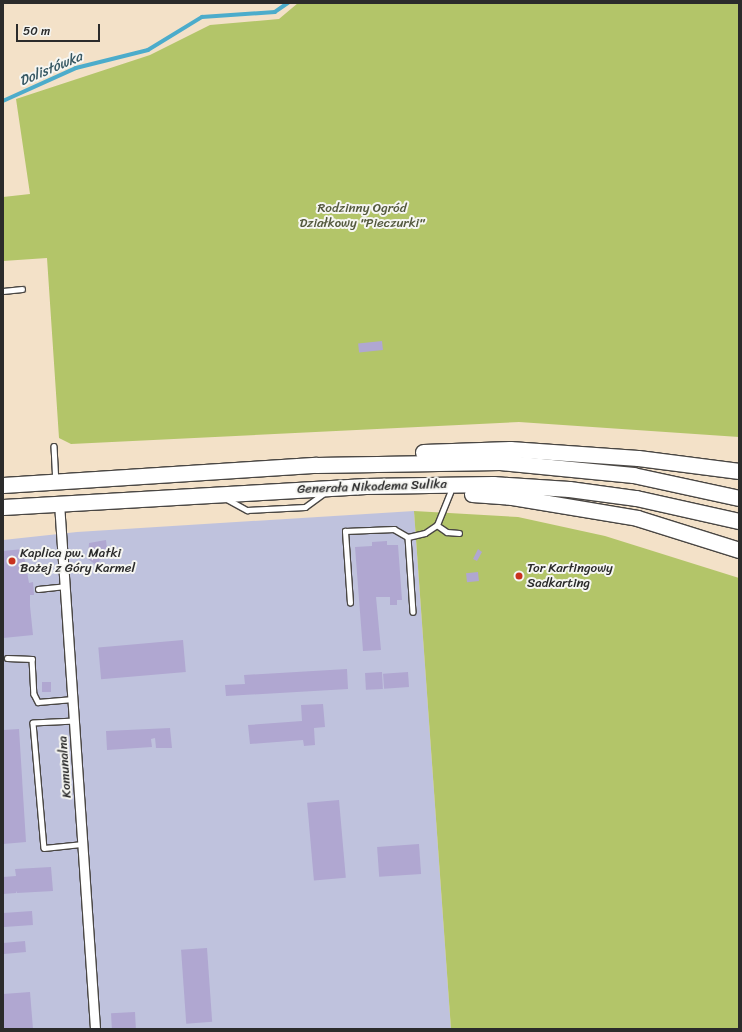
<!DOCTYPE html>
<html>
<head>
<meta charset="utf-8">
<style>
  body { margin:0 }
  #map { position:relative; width:742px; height:1032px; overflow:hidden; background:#f3e1c8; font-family:Sriracha,sans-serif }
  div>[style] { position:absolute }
  .industrial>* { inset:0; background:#bfc2dd }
  .green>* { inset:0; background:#b3c569 }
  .stream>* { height:3.5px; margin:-1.75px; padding:0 1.75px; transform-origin:1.75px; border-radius:1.75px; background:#4caccb }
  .building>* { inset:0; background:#b0a7d1; transform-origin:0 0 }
  .roads { filter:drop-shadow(1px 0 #494643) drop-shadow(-1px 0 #494643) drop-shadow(0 1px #494643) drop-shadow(0 -1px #494643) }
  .service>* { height:4.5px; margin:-2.25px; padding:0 2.25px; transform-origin:2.25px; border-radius:2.25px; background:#fff }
  .minor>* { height:9px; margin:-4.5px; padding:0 4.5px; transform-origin:4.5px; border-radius:4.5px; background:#fff }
  .trunk>* { height:15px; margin:-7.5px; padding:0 7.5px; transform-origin:7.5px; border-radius:7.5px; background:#fff }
  .dots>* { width:11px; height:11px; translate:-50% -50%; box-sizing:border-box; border:2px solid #f6f6f2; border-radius:50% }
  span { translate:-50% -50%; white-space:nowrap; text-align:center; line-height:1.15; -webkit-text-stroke:4px #f6f6f2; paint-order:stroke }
  .park-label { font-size:13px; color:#54593e }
  .street-label { font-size:13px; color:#2b2b2b }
  .poi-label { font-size:13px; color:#2b2b2b }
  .left { translate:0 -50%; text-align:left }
  .water-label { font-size:14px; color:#375863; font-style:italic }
  .frame { position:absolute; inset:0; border:4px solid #2b2b2b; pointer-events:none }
  .scale { position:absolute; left:16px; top:24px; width:84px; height:18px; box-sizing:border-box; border:2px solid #2b2b2b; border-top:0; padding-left:5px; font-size:12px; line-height:14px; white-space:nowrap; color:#2b2b2b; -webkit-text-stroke:3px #f6f6f2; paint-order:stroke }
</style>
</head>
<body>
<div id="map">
  <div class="industrial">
    <div style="clip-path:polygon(414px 511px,451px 1029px,3px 1029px,3px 540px,77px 532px)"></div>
  </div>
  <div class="green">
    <div style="clip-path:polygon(298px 3px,739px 3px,739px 437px,519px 422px,71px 444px,59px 438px,47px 258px,3px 261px,3px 197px,30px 194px,16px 99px,150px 55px,210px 25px,279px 19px)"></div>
    <div style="clip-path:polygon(414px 511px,518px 517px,605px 536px,739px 578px,739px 1029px,451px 1029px)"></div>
  </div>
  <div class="stream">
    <div style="left:3px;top:101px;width:80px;rotate:-24.3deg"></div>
    <div style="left:76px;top:68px;width:74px;rotate:-14deg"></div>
    <div style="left:148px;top:50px;width:63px;rotate:-31.4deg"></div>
    <div style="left:202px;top:17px;width:73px;rotate:-3.9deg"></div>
    <div style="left:275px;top:12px;width:16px;rotate:-35deg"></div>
  </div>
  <div class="building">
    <div style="left:382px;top:341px;width:9px;height:24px;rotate:84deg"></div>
    <div style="clip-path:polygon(106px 540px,108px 558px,101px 559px,96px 565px,88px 559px,89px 543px)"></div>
    <div style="clip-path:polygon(387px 541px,387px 545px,398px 545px,402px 600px,397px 600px,397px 605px,390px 605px,390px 597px,376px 597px,381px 650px,363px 651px,355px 547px,372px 546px,372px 542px)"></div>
    <div style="clip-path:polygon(23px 549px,29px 583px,33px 582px,34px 595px,30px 595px,30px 606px,33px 635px,3px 638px,3px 551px)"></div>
    <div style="clip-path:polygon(478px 549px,482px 552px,477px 561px,473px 559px)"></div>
    <div style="left:478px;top:572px;width:9px;height:12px;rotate:84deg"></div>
    <div style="left:183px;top:640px;width:32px;height:85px;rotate:85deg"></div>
    <div style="clip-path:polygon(347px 669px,348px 689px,226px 696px,225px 685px,245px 684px,244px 675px)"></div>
    <div style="left:382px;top:672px;width:17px;height:17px;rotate:87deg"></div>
    <div style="left:408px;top:672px;width:15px;height:25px;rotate:86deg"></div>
    <div style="left:42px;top:682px;width:9px;height:10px"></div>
    <div style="clip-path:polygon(323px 704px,325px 727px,314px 728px,315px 745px,304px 746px,303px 740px,250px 744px,248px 725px,302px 721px,301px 705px)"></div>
    <div style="clip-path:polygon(170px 728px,172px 748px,156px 748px,155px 738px,151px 739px,152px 747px,107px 750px,106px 731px)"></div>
    <div style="clip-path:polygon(19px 729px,26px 842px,3px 844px,3px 730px)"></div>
    <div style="left:339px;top:800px;width:78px;height:32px;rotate:85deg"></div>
    <div style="left:419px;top:844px;width:30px;height:42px;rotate:86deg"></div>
    <div style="clip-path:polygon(51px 867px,53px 891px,17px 893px,16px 891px,16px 893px,3px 894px,3px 877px,16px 876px,15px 869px)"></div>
    <div style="left:32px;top:911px;width:14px;height:29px;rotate:86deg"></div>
    <div style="left:25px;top:941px;width:11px;height:22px;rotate:85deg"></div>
    <div style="left:207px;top:948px;width:74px;height:26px;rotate:86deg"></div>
    <div style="clip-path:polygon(30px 992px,33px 1029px,3px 1029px,3px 994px)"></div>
    <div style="left:135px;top:1012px;width:17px;height:24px;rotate:87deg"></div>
  </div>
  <div class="roads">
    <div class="service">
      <div style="left:3px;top:291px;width:19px;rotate:-6deg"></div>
      <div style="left:54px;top:446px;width:33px;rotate:87deg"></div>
      <div style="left:227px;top:499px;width:23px;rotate:29deg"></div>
      <div style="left:247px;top:510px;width:58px;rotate:-3deg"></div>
      <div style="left:305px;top:507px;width:24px;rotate:-36deg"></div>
      <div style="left:437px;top:525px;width:12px;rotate:35deg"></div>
      <div style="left:447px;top:532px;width:12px;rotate:5deg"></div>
      <div style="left:408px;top:537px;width:75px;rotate:86.2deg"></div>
      <div style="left:38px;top:589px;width:27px;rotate:-6deg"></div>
      <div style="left:350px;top:603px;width:72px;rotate:-94deg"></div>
      <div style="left:345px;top:531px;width:49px;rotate:-2.3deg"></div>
      <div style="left:394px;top:529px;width:16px;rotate:30deg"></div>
      <div style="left:408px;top:537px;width:17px;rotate:-13deg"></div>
      <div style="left:425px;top:533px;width:14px;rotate:-34deg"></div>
      <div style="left:437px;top:525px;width:35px;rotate:-68deg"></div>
      <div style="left:7px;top:658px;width:25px;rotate:2deg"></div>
      <div style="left:32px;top:659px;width:35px;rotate:87deg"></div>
      <div style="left:34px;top:694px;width:9px;rotate:63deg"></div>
      <div style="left:38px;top:702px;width:35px;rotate:-5deg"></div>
      <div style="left:75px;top:721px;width:42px;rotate:177.3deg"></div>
      <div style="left:33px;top:723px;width:125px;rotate:85deg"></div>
      <div style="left:44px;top:848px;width:39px;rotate:-6deg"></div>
    </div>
    <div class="minor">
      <div style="left:59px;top:503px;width:527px;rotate:86.08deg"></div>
    </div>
    <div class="trunk">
      <div style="left:423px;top:452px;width:87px;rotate:-2deg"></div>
      <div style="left:510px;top:449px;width:128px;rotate:4deg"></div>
      <div style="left:638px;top:458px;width:102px;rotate:7.3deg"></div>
      <div style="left:3px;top:485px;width:314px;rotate:-3.7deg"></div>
      <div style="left:316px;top:465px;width:184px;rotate:-0.9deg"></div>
      <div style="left:500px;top:462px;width:134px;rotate:5.6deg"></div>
      <div style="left:633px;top:475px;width:108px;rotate:12.2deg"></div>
      <div style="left:472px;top:494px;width:40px;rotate:4.3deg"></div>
      <div style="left:512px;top:497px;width:127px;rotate:9.5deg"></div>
      <div style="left:637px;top:518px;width:107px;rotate:17.4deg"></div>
      <div style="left:3px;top:507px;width:363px;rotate:-3.3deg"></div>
      <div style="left:365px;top:486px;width:128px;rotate:-0.9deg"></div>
      <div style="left:493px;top:484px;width:76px;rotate:3.8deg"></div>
      <div style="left:569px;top:489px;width:68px;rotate:7.7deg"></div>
      <div style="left:636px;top:498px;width:106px;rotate:12.6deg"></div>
    </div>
  </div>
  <div class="dots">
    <div style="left:12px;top:561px;background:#c8321e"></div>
    <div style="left:519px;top:576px;background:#c8321e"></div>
  </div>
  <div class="park-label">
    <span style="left:362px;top:216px">Rodzinny Ogród<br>Działkowy "Pieczurki"</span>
  </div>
  <div class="street-label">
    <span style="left:372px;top:487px;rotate:-2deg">Generała Nikodema Sulika</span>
    <span style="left:65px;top:767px;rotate:-94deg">Komunalna</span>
  </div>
  <div class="poi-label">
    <span class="left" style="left:20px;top:561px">Kaplica pw. Matki<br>Bożej z Góry Karmel</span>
    <span class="left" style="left:527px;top:576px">Tor Kartingowy<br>Sadkarting</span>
  </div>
  <div class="water-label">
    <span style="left:51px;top:69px;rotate:-23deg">Dolistówka</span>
  </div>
  <div class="frame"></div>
  <div class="scale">50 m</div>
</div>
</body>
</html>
